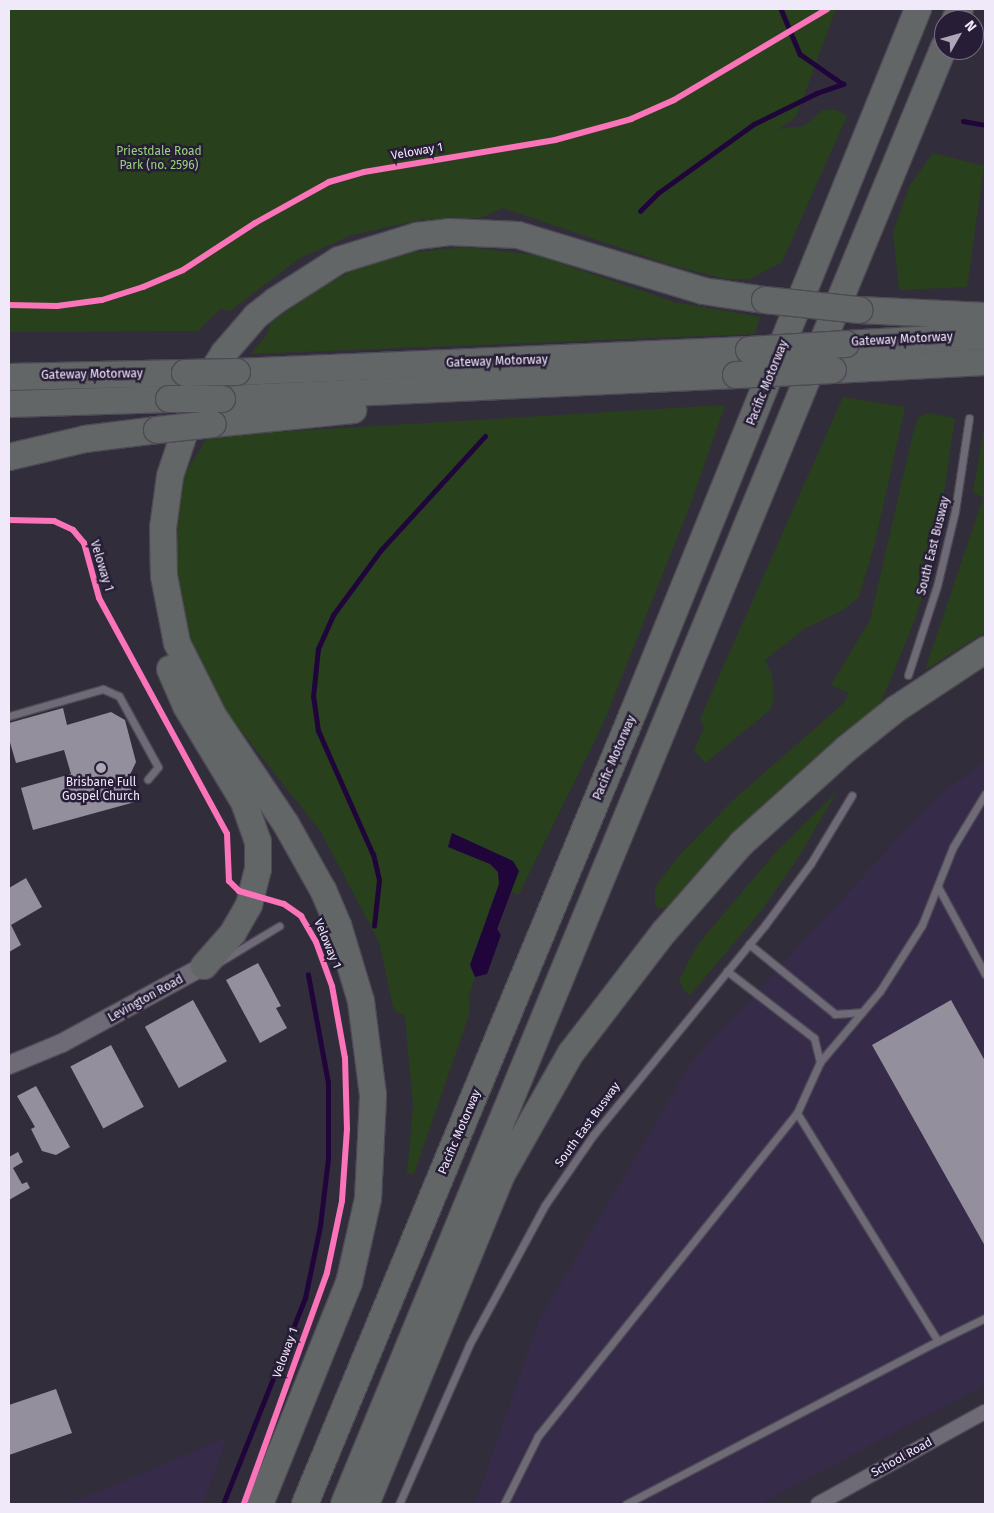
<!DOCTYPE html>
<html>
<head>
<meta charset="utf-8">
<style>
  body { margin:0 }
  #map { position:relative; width:994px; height:1513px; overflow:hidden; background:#322d3b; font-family:"Fira Sans",sans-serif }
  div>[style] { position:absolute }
  .built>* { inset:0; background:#362b49 }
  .green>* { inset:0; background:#28411c }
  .water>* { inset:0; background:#20053a }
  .stream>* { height:4.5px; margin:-2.25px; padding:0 2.25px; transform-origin:2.25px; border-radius:2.25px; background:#20053a }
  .building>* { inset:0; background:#948f9c; transform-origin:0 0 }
  .roads { filter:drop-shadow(1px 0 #4d4955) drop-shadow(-1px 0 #4d4955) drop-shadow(0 1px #4d4955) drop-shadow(0 -1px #4d4955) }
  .service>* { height:7px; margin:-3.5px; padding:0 3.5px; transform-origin:3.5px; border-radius:3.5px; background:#6e6a76 }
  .minor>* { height:14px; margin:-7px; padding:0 7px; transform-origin:7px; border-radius:7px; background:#6e6a76 }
  .tertiary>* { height:18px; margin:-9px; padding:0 9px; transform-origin:9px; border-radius:9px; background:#6e6a76 }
  .motorway>* { height:26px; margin:-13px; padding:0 13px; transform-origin:13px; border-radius:13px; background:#636666 }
  .bridges { filter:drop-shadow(1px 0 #4d4955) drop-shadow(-1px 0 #4d4955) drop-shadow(0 1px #4d4955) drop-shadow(0 -1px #4d4955) }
  .motorway-bridge>* { height:26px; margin:-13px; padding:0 13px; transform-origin:13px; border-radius:13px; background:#636666 }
  .cycleway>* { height:6px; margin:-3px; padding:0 3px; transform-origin:3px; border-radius:3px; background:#fb73b8 }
  .dots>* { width:14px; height:14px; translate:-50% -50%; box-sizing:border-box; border:2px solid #271d36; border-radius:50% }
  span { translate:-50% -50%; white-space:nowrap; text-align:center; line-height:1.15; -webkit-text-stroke:5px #271d36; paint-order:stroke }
  .park-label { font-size:12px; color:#97d37c }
  .street-label { font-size:12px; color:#efe9fa }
  .poi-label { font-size:12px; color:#efe9fa }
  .frame { position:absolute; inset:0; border:10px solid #efe9fa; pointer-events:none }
  .north { position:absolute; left:934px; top:10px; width:50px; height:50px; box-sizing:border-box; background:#271d36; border:1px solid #776f84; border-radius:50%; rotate:52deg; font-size:14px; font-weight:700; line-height:20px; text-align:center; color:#efe9fa }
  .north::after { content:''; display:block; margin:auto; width:18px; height:22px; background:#ada7b7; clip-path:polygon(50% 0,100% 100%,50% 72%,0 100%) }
</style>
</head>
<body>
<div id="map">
  <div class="built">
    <div style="clip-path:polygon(985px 761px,985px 1385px,760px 1504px,475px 1504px,539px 1320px,691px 1063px,937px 796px)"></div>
    <div style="clip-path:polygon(227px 1437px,203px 1504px,69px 1504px)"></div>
  </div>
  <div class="green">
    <div style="clip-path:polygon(9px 9px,836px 9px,796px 117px,779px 129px,804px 126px,823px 110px,836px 110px,847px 116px,782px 262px,749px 279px,726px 279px,674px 266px,503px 208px,480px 218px,420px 220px,352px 235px,300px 258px,230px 311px,220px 309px,198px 331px,9px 332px)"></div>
    <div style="clip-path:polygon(933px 153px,984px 166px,967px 287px,899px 290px,893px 232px,910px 185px)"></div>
    <div style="clip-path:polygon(467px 247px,537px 255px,674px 302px,760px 317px,755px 334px,250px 354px,266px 336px,271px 323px,311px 293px,352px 271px,404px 253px)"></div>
    <div style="clip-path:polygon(843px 397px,905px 407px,875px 542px,859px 597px,843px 610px,804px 629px,765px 660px,772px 674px,774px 700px,770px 710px,705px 763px,694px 750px,704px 727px,700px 719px)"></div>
    <div style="clip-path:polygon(725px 405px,691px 503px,603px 724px,519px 894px,510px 892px,519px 871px,512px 861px,451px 833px,449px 847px,490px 864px,498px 872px,499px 884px,470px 965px,475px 977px,469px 996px,470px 1012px,414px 1174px,407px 1174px,413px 1106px,405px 1016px,394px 1010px,379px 942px,321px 832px,215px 698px,194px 659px,177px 576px,175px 490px,208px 436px)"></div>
    <div style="clip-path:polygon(927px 413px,955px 418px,937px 540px,916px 617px,879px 707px,793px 780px,715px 853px,667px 907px,660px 909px,655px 906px,655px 887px,677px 858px,732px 801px,844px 703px,848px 693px,831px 685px,870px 620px,914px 429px,918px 418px)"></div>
    <div style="clip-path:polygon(985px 421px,985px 632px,925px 670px,983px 498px,973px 492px)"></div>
    <div style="clip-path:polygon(837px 792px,796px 861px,761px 911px,690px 995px,685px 992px,679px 980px,698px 944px,777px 851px)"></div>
  </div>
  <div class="water">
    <div style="clip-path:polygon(452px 833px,513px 861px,519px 871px,497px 929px,501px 935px,487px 974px,475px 977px,470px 965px,499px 884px,498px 872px,490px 864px,448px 847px)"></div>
  </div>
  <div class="stream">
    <div style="left:781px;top:9px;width:49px;rotate:67.1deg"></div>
    <div style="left:800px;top:54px;width:52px;rotate:34.9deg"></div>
    <div style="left:963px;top:121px;width:22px;rotate:10deg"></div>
    <div style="left:640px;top:211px;width:25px;rotate:-45deg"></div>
    <div style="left:658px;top:193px;width:118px;rotate:-35.7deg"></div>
    <div style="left:754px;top:124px;width:70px;rotate:-26.2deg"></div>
    <div style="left:817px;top:93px;width:28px;rotate:-19deg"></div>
    <div style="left:374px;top:926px;width:46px;rotate:-83.8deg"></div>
    <div style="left:379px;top:880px;width:26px;rotate:-103deg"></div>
    <div style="left:373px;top:855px;width:136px;rotate:-113.9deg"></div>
    <div style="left:318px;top:731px;width:34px;rotate:-98deg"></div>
    <div style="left:313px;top:697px;width:48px;rotate:-84.1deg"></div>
    <div style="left:318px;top:649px;width:37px;rotate:-66deg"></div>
    <div style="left:333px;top:615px;width:81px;rotate:-53.6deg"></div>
    <div style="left:381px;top:550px;width:154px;rotate:-47.6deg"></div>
    <div style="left:223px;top:1504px;width:222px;rotate:-68.3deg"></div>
    <div style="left:305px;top:1298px;width:74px;rotate:-78.2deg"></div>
    <div style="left:320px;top:1226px;width:67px;rotate:-83.2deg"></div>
    <div style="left:328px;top:1159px;width:76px;rotate:-90deg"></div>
    <div style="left:328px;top:1083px;width:110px;rotate:-100.5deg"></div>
  </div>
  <div class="building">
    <div style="clip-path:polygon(63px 708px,67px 725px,111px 712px,125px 720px,136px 762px,128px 779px,135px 802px,33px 830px,21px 788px,71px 774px,64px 750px,16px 763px,9px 739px,9px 723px)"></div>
    <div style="clip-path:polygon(26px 878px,42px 907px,11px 925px,21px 945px,9px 952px,9px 888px)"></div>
    <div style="clip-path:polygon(258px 963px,281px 1006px,276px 1008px,287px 1028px,260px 1043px,226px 980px)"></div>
    <div style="left:193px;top:1000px;width:70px;height:55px;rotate:61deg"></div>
    <div style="clip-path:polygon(951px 1000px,985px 1061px,985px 1246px,872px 1045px)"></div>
    <div style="left:111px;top:1045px;width:70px;height:46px;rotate:62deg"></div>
    <div style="clip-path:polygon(36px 1086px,70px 1147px,56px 1155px,42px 1151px,31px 1129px,35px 1127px,17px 1096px)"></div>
    <div style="clip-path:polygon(18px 1152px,23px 1162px,13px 1168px,22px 1184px,27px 1182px,30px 1188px,9px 1200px,9px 1157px)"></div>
    <div style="clip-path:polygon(56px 1389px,72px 1433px,9px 1455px,9px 1405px)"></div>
  </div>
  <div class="roads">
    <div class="service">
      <div style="left:908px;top:675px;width:94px;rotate:-72deg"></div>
      <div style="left:937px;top:586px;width:77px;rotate:-76.5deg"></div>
      <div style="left:955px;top:511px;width:94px;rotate:-81.4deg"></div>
      <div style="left:9px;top:716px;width:98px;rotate:-16deg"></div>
      <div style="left:103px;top:689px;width:17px;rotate:24deg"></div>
      <div style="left:119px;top:696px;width:81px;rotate:61.2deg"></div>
      <div style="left:158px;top:767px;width:16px;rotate:130deg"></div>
      <div style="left:985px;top:794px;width:62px;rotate:121.1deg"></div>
      <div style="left:953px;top:847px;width:84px;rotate:111.7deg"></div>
      <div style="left:922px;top:925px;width:78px;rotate:122.5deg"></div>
      <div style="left:880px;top:991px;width:93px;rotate:130.2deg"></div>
      <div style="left:820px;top:1062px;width:56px;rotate:114.3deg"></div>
      <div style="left:797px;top:1113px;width:268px;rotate:58.3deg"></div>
      <div style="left:938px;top:1341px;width:52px;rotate:-26.1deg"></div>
      <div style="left:938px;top:887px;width:99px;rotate:61.6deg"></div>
      <div style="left:749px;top:944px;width:111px;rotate:39.1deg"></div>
      <div style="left:835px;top:1014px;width:27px;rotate:-4deg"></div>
      <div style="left:221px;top:961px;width:68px;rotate:-31.1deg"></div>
      <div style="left:727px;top:971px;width:110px;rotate:37.6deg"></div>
      <div style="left:814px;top:1038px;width:25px;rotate:76deg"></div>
      <div style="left:399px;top:1504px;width:174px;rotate:-66.2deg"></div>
      <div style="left:469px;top:1345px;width:159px;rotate:-61.5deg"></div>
      <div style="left:545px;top:1205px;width:86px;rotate:-55.4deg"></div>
      <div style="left:594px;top:1134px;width:270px;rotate:-50.7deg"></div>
      <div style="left:765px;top:925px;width:77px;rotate:-53.4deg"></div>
      <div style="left:811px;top:863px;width:79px;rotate:-58.9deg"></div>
      <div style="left:504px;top:1504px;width:76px;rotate:-63.4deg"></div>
      <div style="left:538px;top:1436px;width:414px;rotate:-51.3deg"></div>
      <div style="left:626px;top:1504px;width:352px;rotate:-27.6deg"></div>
    </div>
    <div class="minor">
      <div style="left:818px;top:1504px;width:191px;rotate:-28.9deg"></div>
    </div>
    <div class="tertiary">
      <div style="left:9px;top:1065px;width:57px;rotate:-22.5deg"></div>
      <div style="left:62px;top:1043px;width:162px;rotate:-28.5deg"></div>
    </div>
    <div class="motorway">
      <div style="left:955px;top:20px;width:12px;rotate:-66deg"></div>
      <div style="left:859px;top:310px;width:126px;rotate:2.7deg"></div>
      <div style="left:846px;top:344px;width:139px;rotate:-3.3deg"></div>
      <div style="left:833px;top:370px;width:152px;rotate:-3deg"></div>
      <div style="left:237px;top:372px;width:512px;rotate:-2.46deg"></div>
      <div style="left:9px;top:377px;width:176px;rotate:-1.3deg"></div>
      <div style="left:222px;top:399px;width:515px;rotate:-2.67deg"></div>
      <div style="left:9px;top:404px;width:160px;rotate:-1.8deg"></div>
      <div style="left:213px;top:424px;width:141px;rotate:-5.7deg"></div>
      <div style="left:9px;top:457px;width:78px;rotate:-13.3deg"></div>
      <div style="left:85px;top:439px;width:73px;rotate:-7.1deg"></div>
      <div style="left:170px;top:669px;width:40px;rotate:66.6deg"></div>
      <div style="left:186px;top:706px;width:112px;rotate:58.9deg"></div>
      <div style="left:244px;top:802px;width:42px;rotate:70.7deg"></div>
      <div style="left:258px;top:842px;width:27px;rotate:90deg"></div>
      <div style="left:258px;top:869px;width:37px;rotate:104deg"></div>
      <div style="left:249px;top:905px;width:32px;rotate:120deg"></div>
      <div style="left:233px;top:933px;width:44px;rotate:131.3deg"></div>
      <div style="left:260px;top:1504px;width:238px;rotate:-68.1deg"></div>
      <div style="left:349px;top:1283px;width:86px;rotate:-77.3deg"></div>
      <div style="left:368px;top:1199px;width:104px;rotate:-87.2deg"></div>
      <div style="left:373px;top:1095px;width:95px;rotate:-97.3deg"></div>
      <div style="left:361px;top:1001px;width:79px;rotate:-106.8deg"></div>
      <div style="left:338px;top:925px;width:38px;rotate:-113deg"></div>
      <div style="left:323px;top:890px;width:76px;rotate:-119.3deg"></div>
      <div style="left:286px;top:824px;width:129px;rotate:-123.9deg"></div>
      <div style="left:214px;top:717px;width:83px;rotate:-116.6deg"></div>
      <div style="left:177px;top:643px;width:68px;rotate:-101deg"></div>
      <div style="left:164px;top:576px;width:48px;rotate:-91.2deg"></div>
      <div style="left:163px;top:528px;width:52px;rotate:-82.3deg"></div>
      <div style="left:170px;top:476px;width:60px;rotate:-71.6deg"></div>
      <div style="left:189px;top:419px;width:45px;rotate:-65.1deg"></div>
      <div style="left:208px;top:378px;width:30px;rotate:-57deg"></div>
      <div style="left:224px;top:353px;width:49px;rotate:-49.1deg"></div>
      <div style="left:256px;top:316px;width:24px;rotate:-38deg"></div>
      <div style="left:275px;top:301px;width:76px;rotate:-32.6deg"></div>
      <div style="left:339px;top:260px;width:82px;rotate:-17.1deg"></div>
      <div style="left:417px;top:236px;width:32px;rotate:-7deg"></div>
      <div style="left:449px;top:232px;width:69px;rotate:2.5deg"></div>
      <div style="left:518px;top:235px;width:193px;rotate:16.8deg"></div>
      <div style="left:703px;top:291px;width:63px;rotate:8.3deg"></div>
      <div style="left:305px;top:1504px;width:856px;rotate:-67.48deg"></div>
      <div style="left:633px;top:713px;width:760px;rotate:-67.96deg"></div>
      <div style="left:344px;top:1504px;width:1576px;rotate:-67.62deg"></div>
      <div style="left:366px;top:1504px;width:355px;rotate:-67.6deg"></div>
      <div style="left:501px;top:1176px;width:142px;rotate:-60.4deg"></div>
      <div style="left:571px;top:1053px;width:153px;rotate:-52.5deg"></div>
      <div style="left:664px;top:932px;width:118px;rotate:-48.8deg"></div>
      <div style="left:742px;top:843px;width:140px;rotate:-42.1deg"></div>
      <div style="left:846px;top:749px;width:64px;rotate:-38.7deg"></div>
      <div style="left:896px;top:709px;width:107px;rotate:-33.5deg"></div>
    </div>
  </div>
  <div class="bridges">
    <div class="motorway-bridge">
      <div style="left:765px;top:300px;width:95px;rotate:6.1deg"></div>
      <div style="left:749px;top:350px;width:97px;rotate:-3.5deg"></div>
      <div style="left:185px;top:373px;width:52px;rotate:-1.1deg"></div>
      <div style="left:736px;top:375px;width:97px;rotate:-3deg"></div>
      <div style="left:169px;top:399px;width:53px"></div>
      <div style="left:157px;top:430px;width:56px;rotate:-6.1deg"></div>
    </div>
  </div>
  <div class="cycleway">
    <div style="left:9px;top:305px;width:48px;rotate:1.2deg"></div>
    <div style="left:57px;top:306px;width:45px;rotate:-7.6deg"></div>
    <div style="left:102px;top:300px;width:43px;rotate:-17.6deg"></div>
    <div style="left:143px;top:287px;width:43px;rotate:-23deg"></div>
    <div style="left:183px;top:270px;width:86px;rotate:-33.1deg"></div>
    <div style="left:255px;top:223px;width:85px;rotate:-29deg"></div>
    <div style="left:329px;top:182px;width:36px;rotate:-16deg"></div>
    <div style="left:364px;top:172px;width:194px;rotate:-9.5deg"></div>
    <div style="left:555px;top:140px;width:79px;rotate:-15.4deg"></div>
    <div style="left:631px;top:119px;width:47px;rotate:-23.8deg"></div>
    <div style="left:674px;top:100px;width:178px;rotate:-30.7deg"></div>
    <div style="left:9px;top:520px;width:45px;rotate:1.3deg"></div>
    <div style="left:54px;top:521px;width:21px;rotate:25deg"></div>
    <div style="left:73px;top:530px;width:17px;rotate:50deg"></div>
    <div style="left:84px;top:543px;width:57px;rotate:74.7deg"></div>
    <div style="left:99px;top:598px;width:268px;rotate:61.5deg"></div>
    <div style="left:227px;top:834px;width:47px;rotate:87.6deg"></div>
    <div style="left:229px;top:881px;width:14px;rotate:45deg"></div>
    <div style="left:239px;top:891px;width:47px;rotate:16.1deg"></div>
    <div style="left:284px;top:904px;width:21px;rotate:35deg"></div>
    <div style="left:301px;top:916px;width:30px;rotate:60deg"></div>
    <div style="left:316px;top:942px;width:47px;rotate:70deg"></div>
    <div style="left:332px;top:986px;width:73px;rotate:79.8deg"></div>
    <div style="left:345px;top:1058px;width:71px;rotate:88.4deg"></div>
    <div style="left:347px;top:1129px;width:72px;rotate:94deg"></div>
    <div style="left:342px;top:1201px;width:74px;rotate:101.8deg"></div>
    <div style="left:327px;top:1273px;width:245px;rotate:109.8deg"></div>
  </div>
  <div class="dots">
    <div style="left:101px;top:768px;background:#ada7b7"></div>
  </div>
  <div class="park-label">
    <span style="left:159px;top:159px">Priestdale Road<br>Park (no. 2596)</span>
  </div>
  <div class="street-label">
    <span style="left:417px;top:152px;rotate:-10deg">Veloway 1</span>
    <span style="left:902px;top:340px;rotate:-3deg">Gateway Motorway</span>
    <span style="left:497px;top:362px;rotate:-2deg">Gateway Motorway</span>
    <span style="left:92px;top:375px;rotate:-1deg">Gateway Motorway</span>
    <span style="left:768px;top:383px;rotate:-68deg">Pacific Motorway</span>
    <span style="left:934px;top:546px;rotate:-76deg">South East Busway</span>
    <span style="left:101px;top:566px;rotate:73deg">Veloway 1</span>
    <span style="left:615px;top:758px;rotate:-67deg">Pacific Motorway</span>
    <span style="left:327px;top:944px;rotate:67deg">Veloway 1</span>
    <span style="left:146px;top:999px;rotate:-29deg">Levington Road</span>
    <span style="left:588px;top:1125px;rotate:-54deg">South East Busway</span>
    <span style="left:460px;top:1132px;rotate:-67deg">Pacific Motorway</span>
    <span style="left:286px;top:1353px;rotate:-70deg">Veloway 1</span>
    <span style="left:902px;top:1458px;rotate:-29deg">School Road</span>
  </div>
  <div class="poi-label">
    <span style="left:101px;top:790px">Brisbane Full<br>Gospel Church</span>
  </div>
  <div class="frame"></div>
  <div class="north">N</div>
</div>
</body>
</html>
